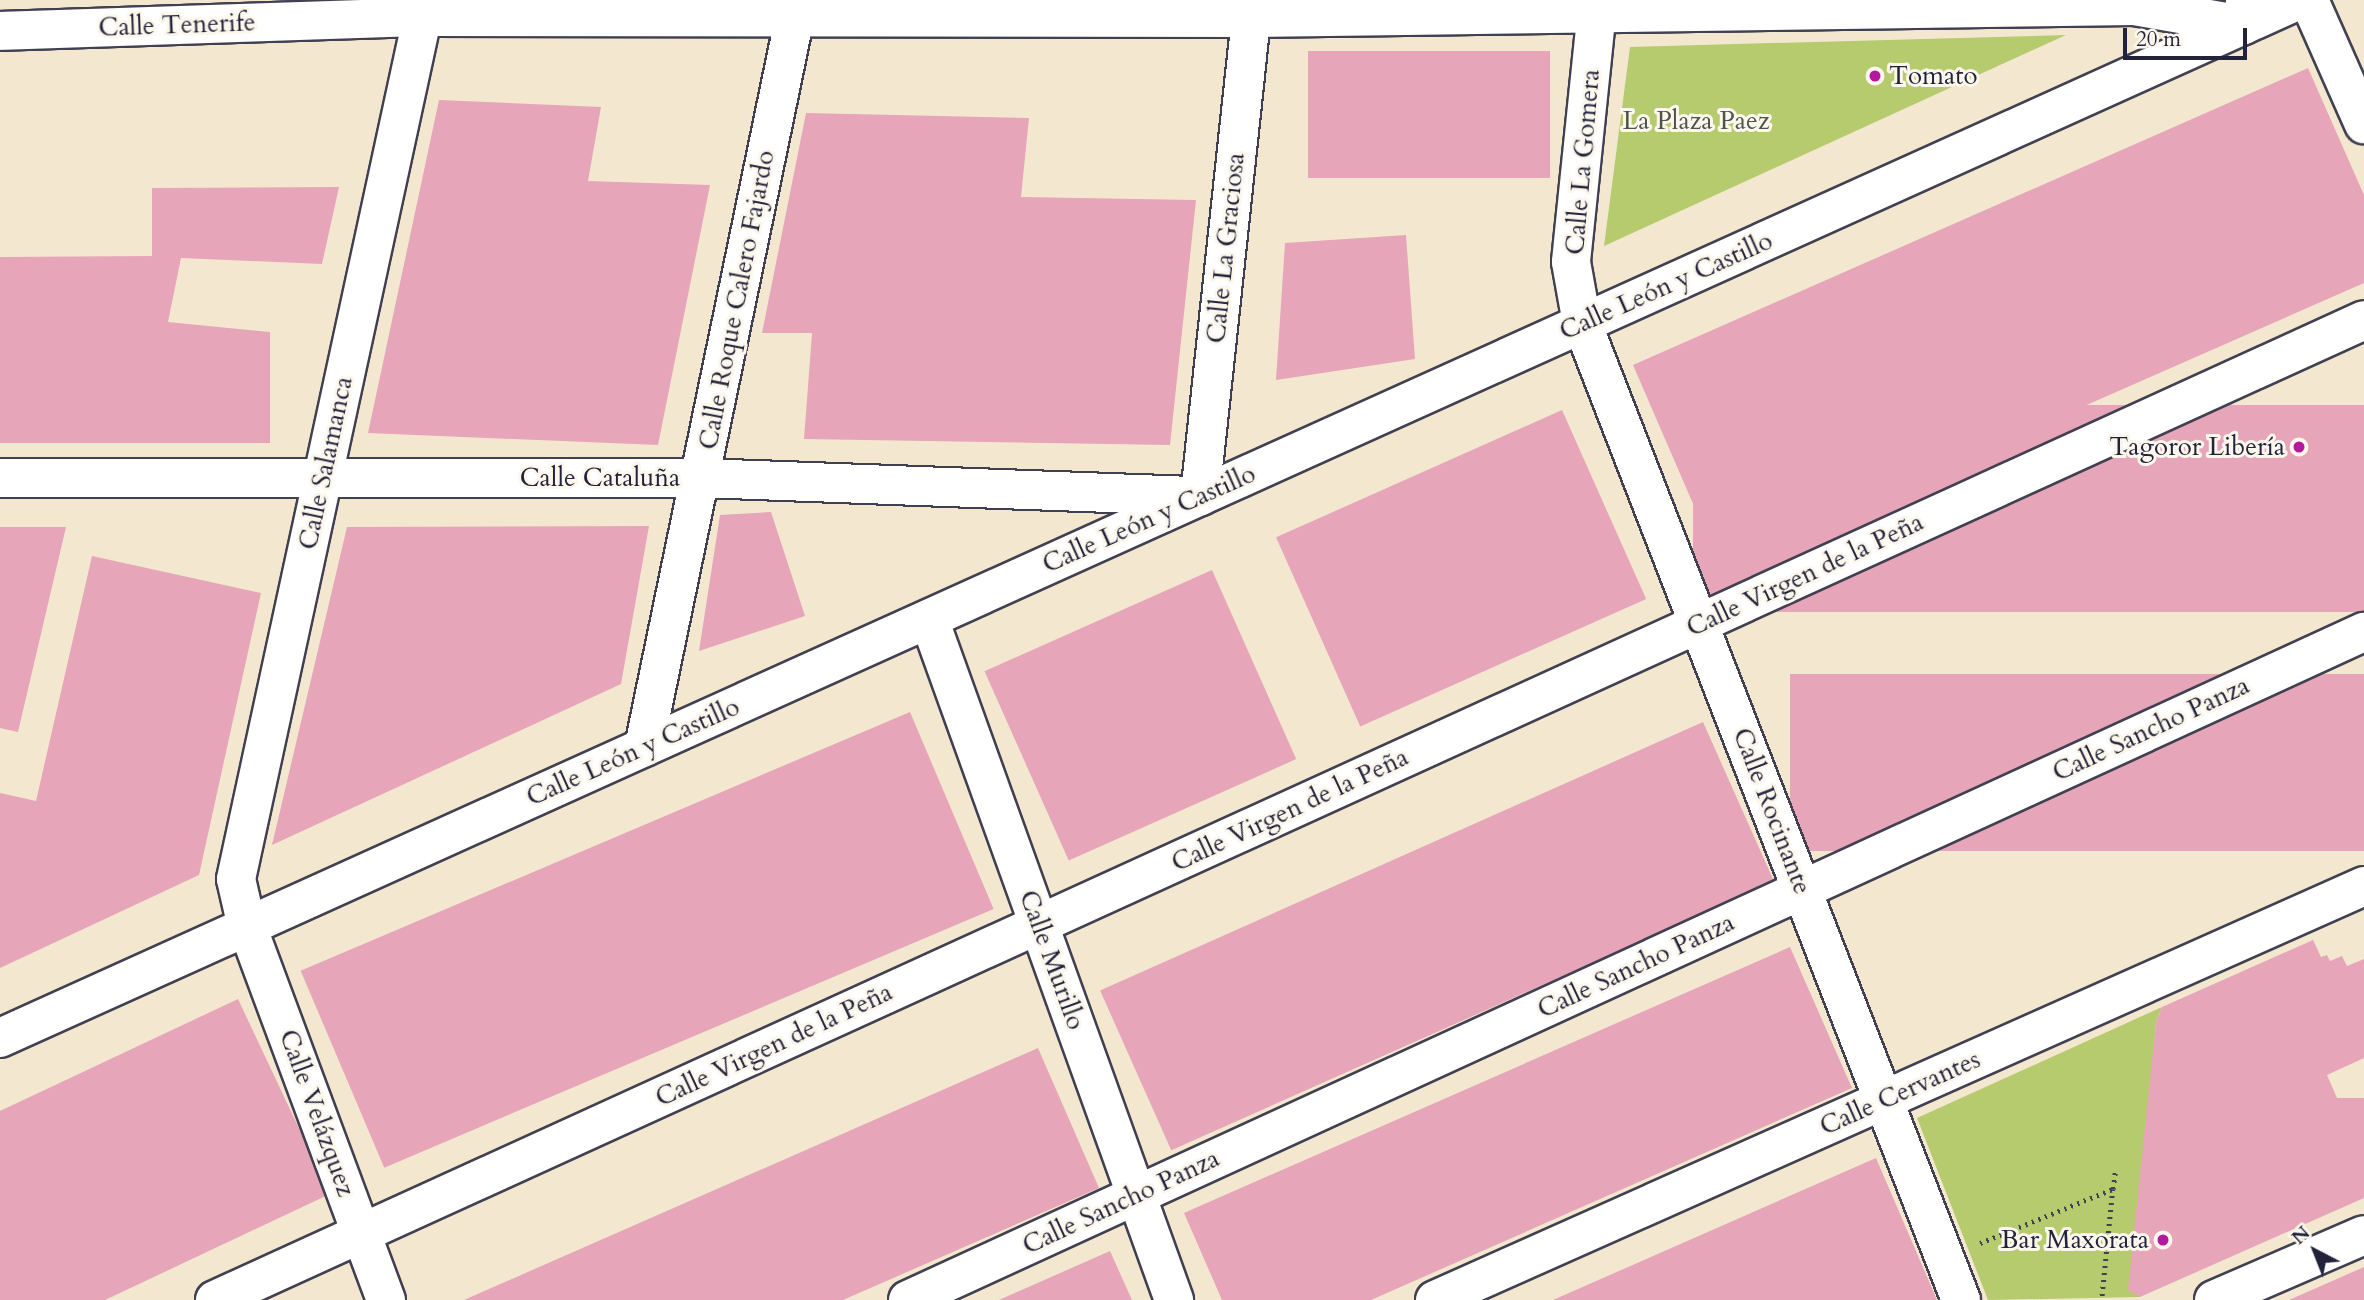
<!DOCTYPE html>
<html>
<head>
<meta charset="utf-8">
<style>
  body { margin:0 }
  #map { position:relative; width:2364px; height:1300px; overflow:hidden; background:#f3e8cf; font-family:Cardo,serif }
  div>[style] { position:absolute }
  .green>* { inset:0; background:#b6ca6e }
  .building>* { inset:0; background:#e6a5b9; transform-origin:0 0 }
  .path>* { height:4.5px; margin-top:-2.25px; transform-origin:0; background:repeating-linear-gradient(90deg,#414051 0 2px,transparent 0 7px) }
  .roads { filter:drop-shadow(2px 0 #414051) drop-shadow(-2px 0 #414051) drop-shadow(0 2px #414051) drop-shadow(0 -2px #414051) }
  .minor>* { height:38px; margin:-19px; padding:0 19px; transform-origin:19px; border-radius:19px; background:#fff }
  .tertiary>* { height:38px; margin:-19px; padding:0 19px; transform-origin:19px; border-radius:19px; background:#fff }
  .dots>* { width:19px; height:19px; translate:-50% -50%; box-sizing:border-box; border:4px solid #fbf7ec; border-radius:50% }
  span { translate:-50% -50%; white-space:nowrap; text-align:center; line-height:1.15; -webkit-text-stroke:6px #fbf7ec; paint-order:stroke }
  .street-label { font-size:26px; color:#22223b }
  .poi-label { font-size:26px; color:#22223b }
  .left { translate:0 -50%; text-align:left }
  .right { translate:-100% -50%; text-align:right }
  .park-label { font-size:26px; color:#4e544a }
  .north { position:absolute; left:2280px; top:1216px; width:70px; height:70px; -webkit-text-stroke:5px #fbf7ec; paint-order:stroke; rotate:318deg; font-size:19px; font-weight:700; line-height:28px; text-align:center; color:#22223b }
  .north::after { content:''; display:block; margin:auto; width:24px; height:32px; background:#22223b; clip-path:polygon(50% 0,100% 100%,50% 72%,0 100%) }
  .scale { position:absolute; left:2123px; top:28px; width:124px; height:32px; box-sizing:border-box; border:4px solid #22223b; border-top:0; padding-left:9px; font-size:21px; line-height:24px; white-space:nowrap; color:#22223b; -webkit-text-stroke:5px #fbf7ec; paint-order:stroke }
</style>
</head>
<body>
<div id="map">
  <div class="green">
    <div style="clip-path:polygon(2066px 35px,1604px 246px,1630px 47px)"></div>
    <div style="clip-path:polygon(2162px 1007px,2156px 1022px,2144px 1160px,2140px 1297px,1988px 1300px,1917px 1118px)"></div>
  </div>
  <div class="building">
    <div style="left:1308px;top:51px;width:242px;height:127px"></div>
    <div style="clip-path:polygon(2308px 68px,2364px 195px,2364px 283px,1720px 566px,1633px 365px)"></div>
    <div style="clip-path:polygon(439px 100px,601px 107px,588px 181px,710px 185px,658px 445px,368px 433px)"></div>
    <div style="clip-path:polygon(806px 113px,1029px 118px,1021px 197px,1196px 200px,1170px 445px,804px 439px,812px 333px,762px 333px)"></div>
    <div style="clip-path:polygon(339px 187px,322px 264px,181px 258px,168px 322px,270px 332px,270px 443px,0 443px,0 257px,152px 256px,152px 188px)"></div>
    <div style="clip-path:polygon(1406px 235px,1415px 359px,1276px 380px,1285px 243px)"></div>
    <div style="left:2364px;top:405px;width:207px;height:671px;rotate:90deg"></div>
    <div style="left:1562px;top:410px;width:207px;height:313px;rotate:66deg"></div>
    <div style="clip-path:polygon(771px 512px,805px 616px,699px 651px,720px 515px)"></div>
    <div style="clip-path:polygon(649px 526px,621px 684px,272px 845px,347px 527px)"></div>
    <div style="clip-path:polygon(0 527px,66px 527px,18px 732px,0 728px)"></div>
    <div style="clip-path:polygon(92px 556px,261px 593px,199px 875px,0 968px,0 793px,36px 801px)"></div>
    <div style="left:1212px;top:570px;width:207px;height:249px;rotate:66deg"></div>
    <div style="left:2364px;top:674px;width:177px;height:574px;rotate:90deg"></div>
    <div style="left:910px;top:712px;width:214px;height:662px;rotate:67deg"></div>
    <div style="left:1703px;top:722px;width:175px;height:660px;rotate:66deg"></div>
    <div style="clip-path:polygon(2313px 940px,2321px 957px,2327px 955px,2330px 961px,2342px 956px,2347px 966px,2364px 959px,2364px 1058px,2327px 1075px,2337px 1098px,2364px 1098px,2364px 1198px,2140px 1297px,2128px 1290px,2156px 1022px,2162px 1007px)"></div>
    <div style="clip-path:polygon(1790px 947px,1852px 1088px,1371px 1300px,1222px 1300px,1184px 1213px)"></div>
    <div style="clip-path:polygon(238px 999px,330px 1194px,105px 1300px,0 1300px,0 1111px)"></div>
    <div style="clip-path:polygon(1038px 1048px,1099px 1188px,843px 1300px,464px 1300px)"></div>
    <div style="clip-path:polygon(1876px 1158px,1937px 1300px,1553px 1300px)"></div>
    <div style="clip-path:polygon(1110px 1251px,1132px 1300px,999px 1300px)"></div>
    <div style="clip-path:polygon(2364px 1267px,2364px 1300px,2289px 1300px)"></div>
  </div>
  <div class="path">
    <div style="left:2113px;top:1189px;width:17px;rotate:-83deg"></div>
    <div style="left:1980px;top:1243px;width:144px;rotate:-22.1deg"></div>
    <div style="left:2113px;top:1189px;width:112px;rotate:95.7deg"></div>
  </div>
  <div class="roads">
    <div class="minor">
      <div style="left:1598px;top:0;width:263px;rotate:95.9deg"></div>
      <div style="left:1571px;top:262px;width:62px;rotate:79.8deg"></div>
      <div style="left:1582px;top:323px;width:1048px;rotate:68.8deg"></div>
      <div style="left:2309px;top:0;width:136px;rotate:66.1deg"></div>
      <div style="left:0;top:31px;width:422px;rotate:-1.9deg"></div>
      <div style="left:422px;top:17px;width:829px;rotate:0.07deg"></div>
      <div style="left:1251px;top:18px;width:883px;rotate:-0.78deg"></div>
      <div style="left:2134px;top:6px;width:111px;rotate:9.9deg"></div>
      <div style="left:2243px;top:25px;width:25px;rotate:-85deg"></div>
      <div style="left:0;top:478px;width:701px"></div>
      <div style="left:701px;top:478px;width:499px;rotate:2.1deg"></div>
      <div style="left:1200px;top:496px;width:499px;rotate:-83.9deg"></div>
      <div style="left:929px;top:619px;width:724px;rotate:70.21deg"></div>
      <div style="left:644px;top:747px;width:746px;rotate:-78.33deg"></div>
      <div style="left:386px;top:1300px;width:398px;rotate:-110.4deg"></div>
      <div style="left:247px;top:927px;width:49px;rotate:-102.9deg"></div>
      <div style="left:236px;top:879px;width:899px;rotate:-77.8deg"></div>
      <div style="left:908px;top:1300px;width:1602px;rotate:-24.65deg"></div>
      <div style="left:1435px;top:1300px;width:1017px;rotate:-24.02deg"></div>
      <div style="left:2214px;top:1300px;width:163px;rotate:-23.4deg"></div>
    </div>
    <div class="tertiary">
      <div style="left:0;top:1038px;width:2522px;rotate:-24.3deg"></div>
      <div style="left:215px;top:1300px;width:2362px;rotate:-24.51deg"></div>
    </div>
  </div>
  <div class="dots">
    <div style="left:1875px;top:76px;background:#b5179e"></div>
    <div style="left:2299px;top:447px;background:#b5179e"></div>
    <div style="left:2163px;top:1240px;background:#b5179e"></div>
  </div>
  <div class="street-label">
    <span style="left:177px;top:25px;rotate:-2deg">Calle Tenerife</span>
    <span style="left:1583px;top:162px;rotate:-85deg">Calle La Gomera</span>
    <span style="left:1226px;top:248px;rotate:-84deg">Calle La Graciosa</span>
    <span style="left:1666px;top:286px;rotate:-24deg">Calle León y Castillo</span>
    <span style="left:737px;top:300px;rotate:-79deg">Calle Roque Calero Fajardo</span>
    <span style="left:326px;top:463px;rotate:-78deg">Calle Salamanca</span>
    <span style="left:600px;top:478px">Calle Cataluña</span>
    <span style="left:1149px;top:519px;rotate:-24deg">Calle León y Castillo</span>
    <span style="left:1805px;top:575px;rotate:-25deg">Calle Virgen de la Peña</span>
    <span style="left:2151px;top:729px;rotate:-25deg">Calle Sancho Panza</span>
    <span style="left:633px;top:752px;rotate:-24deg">Calle León y Castillo</span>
    <span style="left:1290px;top:810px;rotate:-25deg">Calle Virgen de la Peña</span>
    <span style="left:1772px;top:811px;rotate:69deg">Calle Rocinante</span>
    <span style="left:1052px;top:960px;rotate:70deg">Calle Murillo</span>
    <span style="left:1636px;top:966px;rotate:-25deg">Calle Sancho Panza</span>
    <span style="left:774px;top:1045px;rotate:-25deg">Calle Virgen de la Peña</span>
    <span style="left:1900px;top:1093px;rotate:-24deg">Calle Cervantes</span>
    <span style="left:317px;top:1113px;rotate:70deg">Calle Velázquez</span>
    <span style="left:1121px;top:1202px;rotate:-25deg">Calle Sancho Panza</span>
  </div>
  <div class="poi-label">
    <span class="left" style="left:1889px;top:76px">Tomato</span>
    <span class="right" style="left:2285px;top:447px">Tagoror Libería</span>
    <span class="right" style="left:2149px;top:1240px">Bar Maxorata</span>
  </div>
  <div class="park-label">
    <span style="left:1696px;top:121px">La Plaza Paez</span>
  </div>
  <div class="north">N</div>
  <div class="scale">20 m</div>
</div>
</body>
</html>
